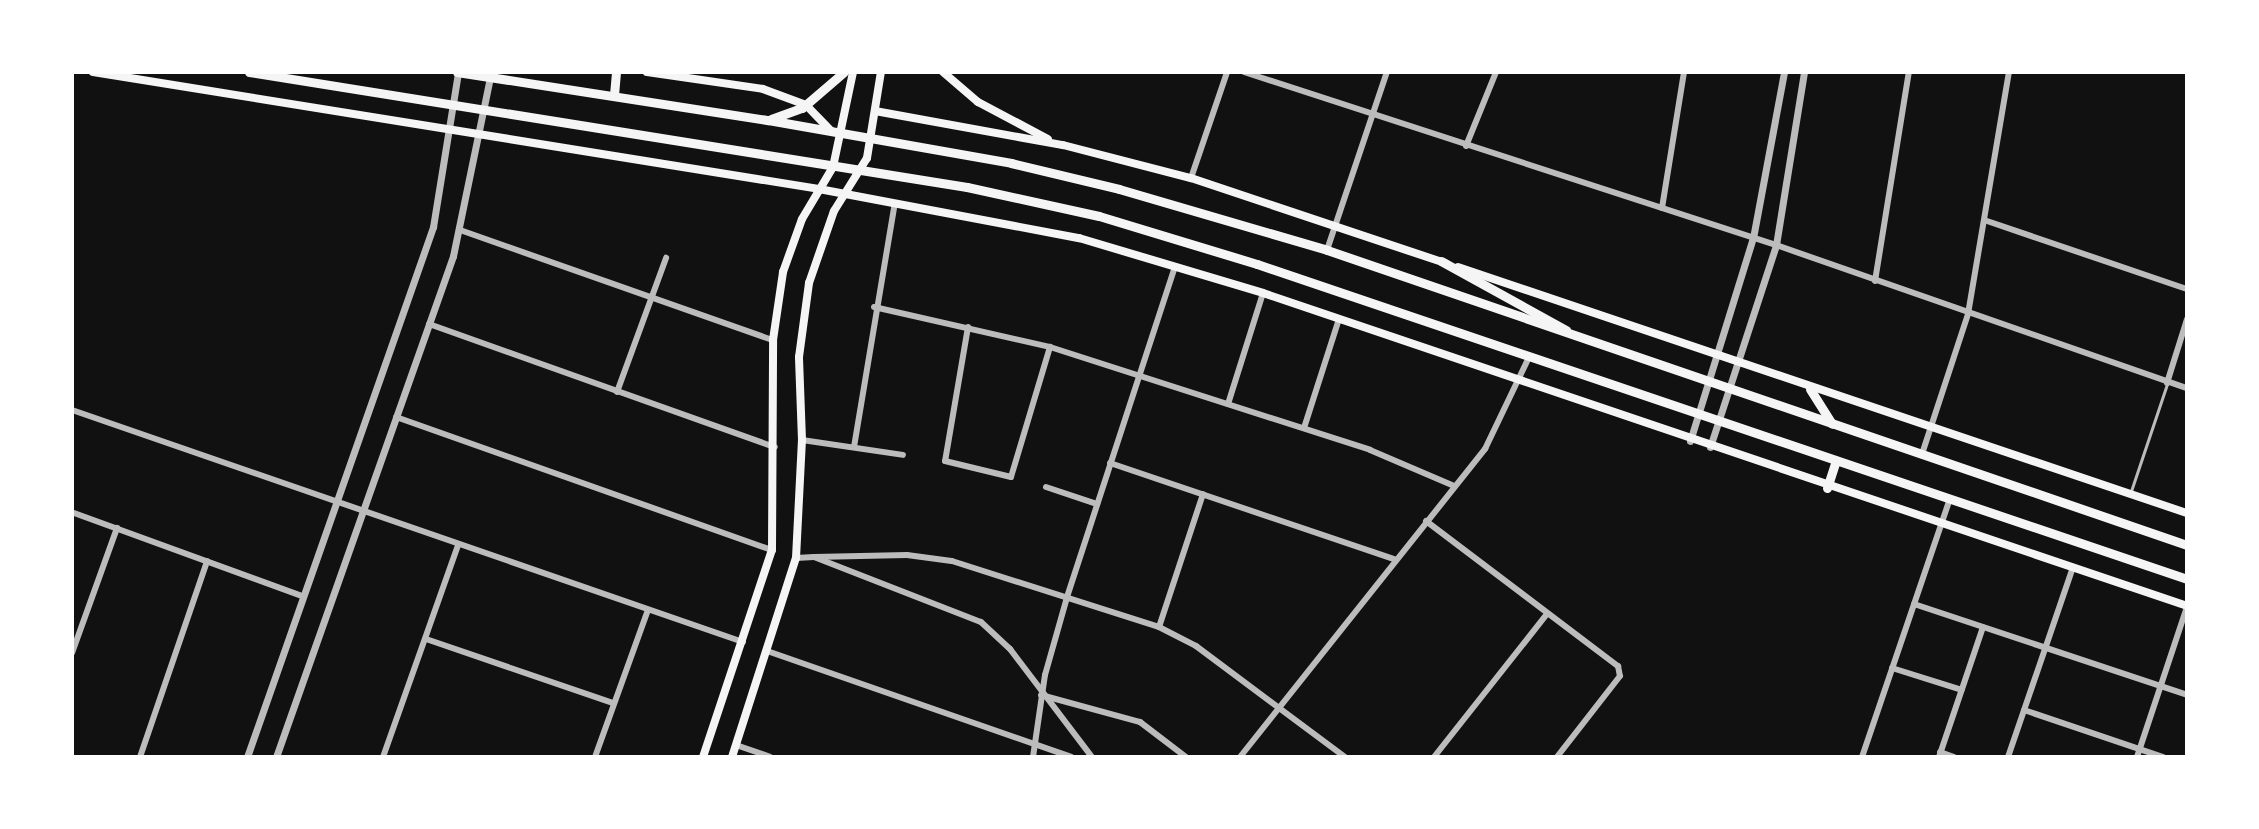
<!DOCTYPE html>
<html>
<head>
<meta charset="utf-8">
<style>
  body { margin:0 }
  #map { position:relative; width:2259px; height:829px; overflow:hidden; background:#111; font-family:Spectral,serif }
  div>[style] { position:absolute }
  .service>* { height:3px; margin:-1.5px; padding:0 1.5px; transform-origin:1.5px; border-radius:1.5px; background:#bcbcbc }
  .minor>* { height:6px; margin:-3px; padding:0 3px; transform-origin:3px; border-radius:3px; background:#bcbcbc }
  .tertiary>* { height:7px; margin:-3.5px; padding:0 3.5px; transform-origin:3.5px; border-radius:3.5px; background:#bcbcbc }
  .secondary>* { height:8px; margin:-4px; padding:0 4px; transform-origin:4px; border-radius:4px; background:#f5f5f5 }
  .primary>* { height:9px; margin:-4.5px; padding:0 4.5px; transform-origin:4.5px; border-radius:4.5px; background:#f5f5f5 }
  span { translate:-50% -50%; white-space:nowrap; text-align:center; line-height:1.15; -webkit-text-stroke:7px #fff; paint-order:stroke }
  .frame { position:absolute; inset:0; border:74px solid #fff; pointer-events:none }
</style>
</head>
<body>
<div id="map">
  <div class="service">
    <div style="left:2130px;top:494px;width:116px;rotate:-71.4deg"></div>
  </div>
  <div class="minor">
    <div style="left:1244px;top:72px;width:559px;rotate:18.01deg"></div>
    <div style="left:1776px;top:245px;width:435px;rotate:19.2deg"></div>
    <div style="left:1466px;top:146px;width:80px;rotate:-67.9deg"></div>
    <div style="left:1191px;top:178px;width:112px;rotate:-71.2deg"></div>
    <div style="left:1662px;top:208px;width:138px;rotate:-80.8deg"></div>
    <div style="left:1987px;top:221px;width:211px;rotate:18.8deg"></div>
    <div style="left:460px;top:230px;width:332px;rotate:19.4deg"></div>
    <div style="left:1327px;top:250px;width:188px;rotate:-71.4deg"></div>
    <div style="left:1875px;top:281px;width:212px;rotate:-80.8deg"></div>
    <div style="left:874px;top:307px;width:180px;rotate:12.8deg"></div>
    <div style="left:1050px;top:347px;width:336px;rotate:17.8deg"></div>
    <div style="left:1370px;top:450px;width:91px;rotate:23.2deg"></div>
    <div style="left:429px;top:324px;width:367px;rotate:19.6deg"></div>
    <div style="left:968px;top:327px;width:136px;rotate:99.7deg"></div>
    <div style="left:945px;top:461px;width:68px;rotate:13.6deg"></div>
    <div style="left:1011px;top:477px;width:136px;rotate:-73.3deg"></div>
    <div style="left:2167px;top:383px;width:67px;rotate:-72.6deg"></div>
    <div style="left:617px;top:392px;width:143px;rotate:-69.9deg"></div>
    <div style="left:1228px;top:404px;width:116px;rotate:-72.5deg"></div>
    <div style="left:72px;top:410px;width:710px;rotate:19.07deg"></div>
    <div style="left:396px;top:417px;width:399px;rotate:19.5deg"></div>
    <div style="left:1304px;top:428px;width:114px;rotate:-72.2deg"></div>
    <div style="left:802px;top:440px;width:102px;rotate:8.4deg"></div>
    <div style="left:854px;top:447px;width:247px;rotate:-80.5deg"></div>
    <div style="left:1922px;top:454px;width:147px;rotate:-71.8deg"></div>
    <div style="left:1968px;top:314px;width:245px;rotate:-80.4deg"></div>
    <div style="left:1110px;top:463px;width:300px;rotate:18.7deg"></div>
    <div style="left:1046px;top:487px;width:54px;rotate:18.4deg"></div>
    <div style="left:74px;top:513px;width:243px;rotate:20deg"></div>
    <div style="left:1426px;top:521px;width:241px;rotate:37.1deg"></div>
    <div style="left:1618px;top:666px;width:10px;rotate:79deg"></div>
    <div style="left:1620px;top:676px;width:103px;rotate:127.9deg"></div>
    <div style="left:814px;top:557px;width:93px;rotate:-1.2deg"></div>
    <div style="left:907px;top:555px;width:45px;rotate:7.6deg"></div>
    <div style="left:952px;top:561px;width:217px;rotate:17.7deg"></div>
    <div style="left:1159px;top:627px;width:42px;rotate:27.2deg"></div>
    <div style="left:1196px;top:646px;width:186px;rotate:36.7deg"></div>
    <div style="left:796px;top:558px;width:18px;rotate:-3deg"></div>
    <div style="left:814px;top:557px;width:179px;rotate:21.3deg"></div>
    <div style="left:981px;top:622px;width:40px;rotate:43deg"></div>
    <div style="left:1010px;top:649px;width:136px;rotate:52.8deg"></div>
    <div style="left:1914px;top:604px;width:288px;rotate:18.4deg"></div>
    <div style="left:1159px;top:627px;width:140px;rotate:-71.7deg"></div>
    <div style="left:426px;top:639px;width:198px;rotate:18.9deg"></div>
    <div style="left:770px;top:652px;width:319px;rotate:19.2deg"></div>
    <div style="left:72px;top:653px;width:133px;rotate:-70.2deg"></div>
    <div style="left:1892px;top:668px;width:73px;rotate:17.4deg"></div>
    <div style="left:1041px;top:695px;width:103px;rotate:15.3deg"></div>
    <div style="left:1140px;top:722px;width:58px;rotate:37.3deg"></div>
    <div style="left:2024px;top:710px;width:147px;rotate:18.7deg"></div>
    <div style="left:736px;top:745px;width:36px;rotate:19deg"></div>
    <div style="left:1940px;top:752px;width:15px;rotate:20deg"></div>
    <div style="left:140px;top:757px;width:207px;rotate:-71.1deg"></div>
    <div style="left:383px;top:757px;width:225px;rotate:-70.5deg"></div>
    <div style="left:595px;top:757px;width:156px;rotate:-70.2deg"></div>
    <div style="left:1033px;top:757px;width:83px;rotate:-81.7deg"></div>
    <div style="left:1045px;top:675px;width:81px;rotate:-74.2deg"></div>
    <div style="left:1067px;top:597px;width:347px;rotate:-71.9deg"></div>
    <div style="left:1240px;top:757px;width:394px;rotate:-51.5deg"></div>
    <div style="left:1485px;top:449px;width:102px;rotate:-64.4deg"></div>
    <div style="left:1434px;top:757px;width:182px;rotate:-51.7deg"></div>
    <div style="left:1862px;top:757px;width:273px;rotate:-71.2deg"></div>
    <div style="left:1939px;top:757px;width:137px;rotate:-71.3deg"></div>
    <div style="left:2008px;top:757px;width:201px;rotate:-71.1deg"></div>
    <div style="left:2137px;top:757px;width:158px;rotate:-71.6deg"></div>
  </div>
  <div class="tertiary">
    <div style="left:1690px;top:441px;width:213px;rotate:-72.8deg"></div>
    <div style="left:1753px;top:238px;width:169px;rotate:-79.4deg"></div>
    <div style="left:1710px;top:447px;width:213px;rotate:-71.9deg"></div>
    <div style="left:1776px;top:245px;width:175px;rotate:-80.8deg"></div>
    <div style="left:247px;top:757px;width:562px;rotate:-70.66deg"></div>
    <div style="left:433px;top:227px;width:157px;rotate:-80.8deg"></div>
    <div style="left:276px;top:757px;width:531px;rotate:-70.54deg"></div>
    <div style="left:453px;top:256px;width:188px;rotate:-78.3deg"></div>
  </div>
  <div class="secondary">
    <div style="left:93px;top:72px;width:735px;rotate:9.15deg"></div>
    <div style="left:819px;top:189px;width:265px;rotate:10.7deg"></div>
    <div style="left:1079px;top:238px;width:192px;rotate:16.6deg"></div>
    <div style="left:1263px;top:293px;width:976px;rotate:18.71deg"></div>
    <div style="left:647px;top:72px;width:117px;rotate:8.3deg"></div>
    <div style="left:763px;top:89px;width:46px;rotate:20.4deg"></div>
    <div style="left:806px;top:105px;width:36px;rotate:46deg"></div>
    <div style="left:943px;top:72px;width:46px;rotate:40.6deg"></div>
    <div style="left:978px;top:102px;width:79px;rotate:27.9deg"></div>
    <div style="left:875px;top:111px;width:191px;rotate:10.3deg"></div>
    <div style="left:1063px;top:145px;width:132px;rotate:14.5deg"></div>
    <div style="left:1191px;top:178px;width:268px;rotate:18.5deg"></div>
    <div style="left:1458px;top:267px;width:769px;rotate:18.65deg"></div>
    <div style="left:703px;top:757px;width:218px;rotate:-71.6deg"></div>
    <div style="left:772px;top:550px;width:210px;rotate:-89.7deg"></div>
    <div style="left:773px;top:340px;width:69px;rotate:-81.6deg"></div>
    <div style="left:783px;top:272px;width:56px;rotate:-70.3deg"></div>
    <div style="left:802px;top:219px;width:61px;rotate:-59.2deg"></div>
    <div style="left:833px;top:167px;width:97px;rotate:-78.1deg"></div>
    <div style="left:732px;top:757px;width:209px;rotate:-72.2deg"></div>
    <div style="left:796px;top:558px;width:118px;rotate:-87.1deg"></div>
    <div style="left:802px;top:440px;width:83px;rotate:-92.1deg"></div>
    <div style="left:799px;top:357px;width:75px;rotate:-82.3deg"></div>
    <div style="left:809px;top:283px;width:76px;rotate:-70.9deg"></div>
    <div style="left:834px;top:211px;width:62px;rotate:-58.1deg"></div>
    <div style="left:867px;top:158px;width:87px;rotate:-80.8deg"></div>
  </div>
  <div class="primary">
    <div style="left:249px;top:72px;width:727px;rotate:9.1deg"></div>
    <div style="left:967px;top:187px;width:135px;rotate:12.4deg"></div>
    <div style="left:1099px;top:216px;width:165px;rotate:16.9deg"></div>
    <div style="left:1257px;top:264px;width:982px;rotate:18.71deg"></div>
    <div style="left:457px;top:72px;width:315px;rotate:8.8deg"></div>
    <div style="left:768px;top:120px;width:247px;rotate:10deg"></div>
    <div style="left:1011px;top:163px;width:111px;rotate:13.5deg"></div>
    <div style="left:1119px;top:189px;width:217px;rotate:16.3deg"></div>
    <div style="left:1327px;top:250px;width:909px;rotate:18.93deg"></div>
    <div style="left:614px;top:95px;width:23px;rotate:-85deg"></div>
    <div style="left:771px;top:119px;width:33px;rotate:-20deg"></div>
    <div style="left:802px;top:108px;width:55px;rotate:-40.6deg"></div>
    <div style="left:1441px;top:261px;width:143px;rotate:28.9deg"></div>
    <div style="left:1810px;top:389px;width:41px;rotate:57.8deg"></div>
    <div style="left:1827px;top:488px;width:29px;rotate:-72deg"></div>
  </div>
  <div class="frame"></div>
</div>
</body>
</html>
